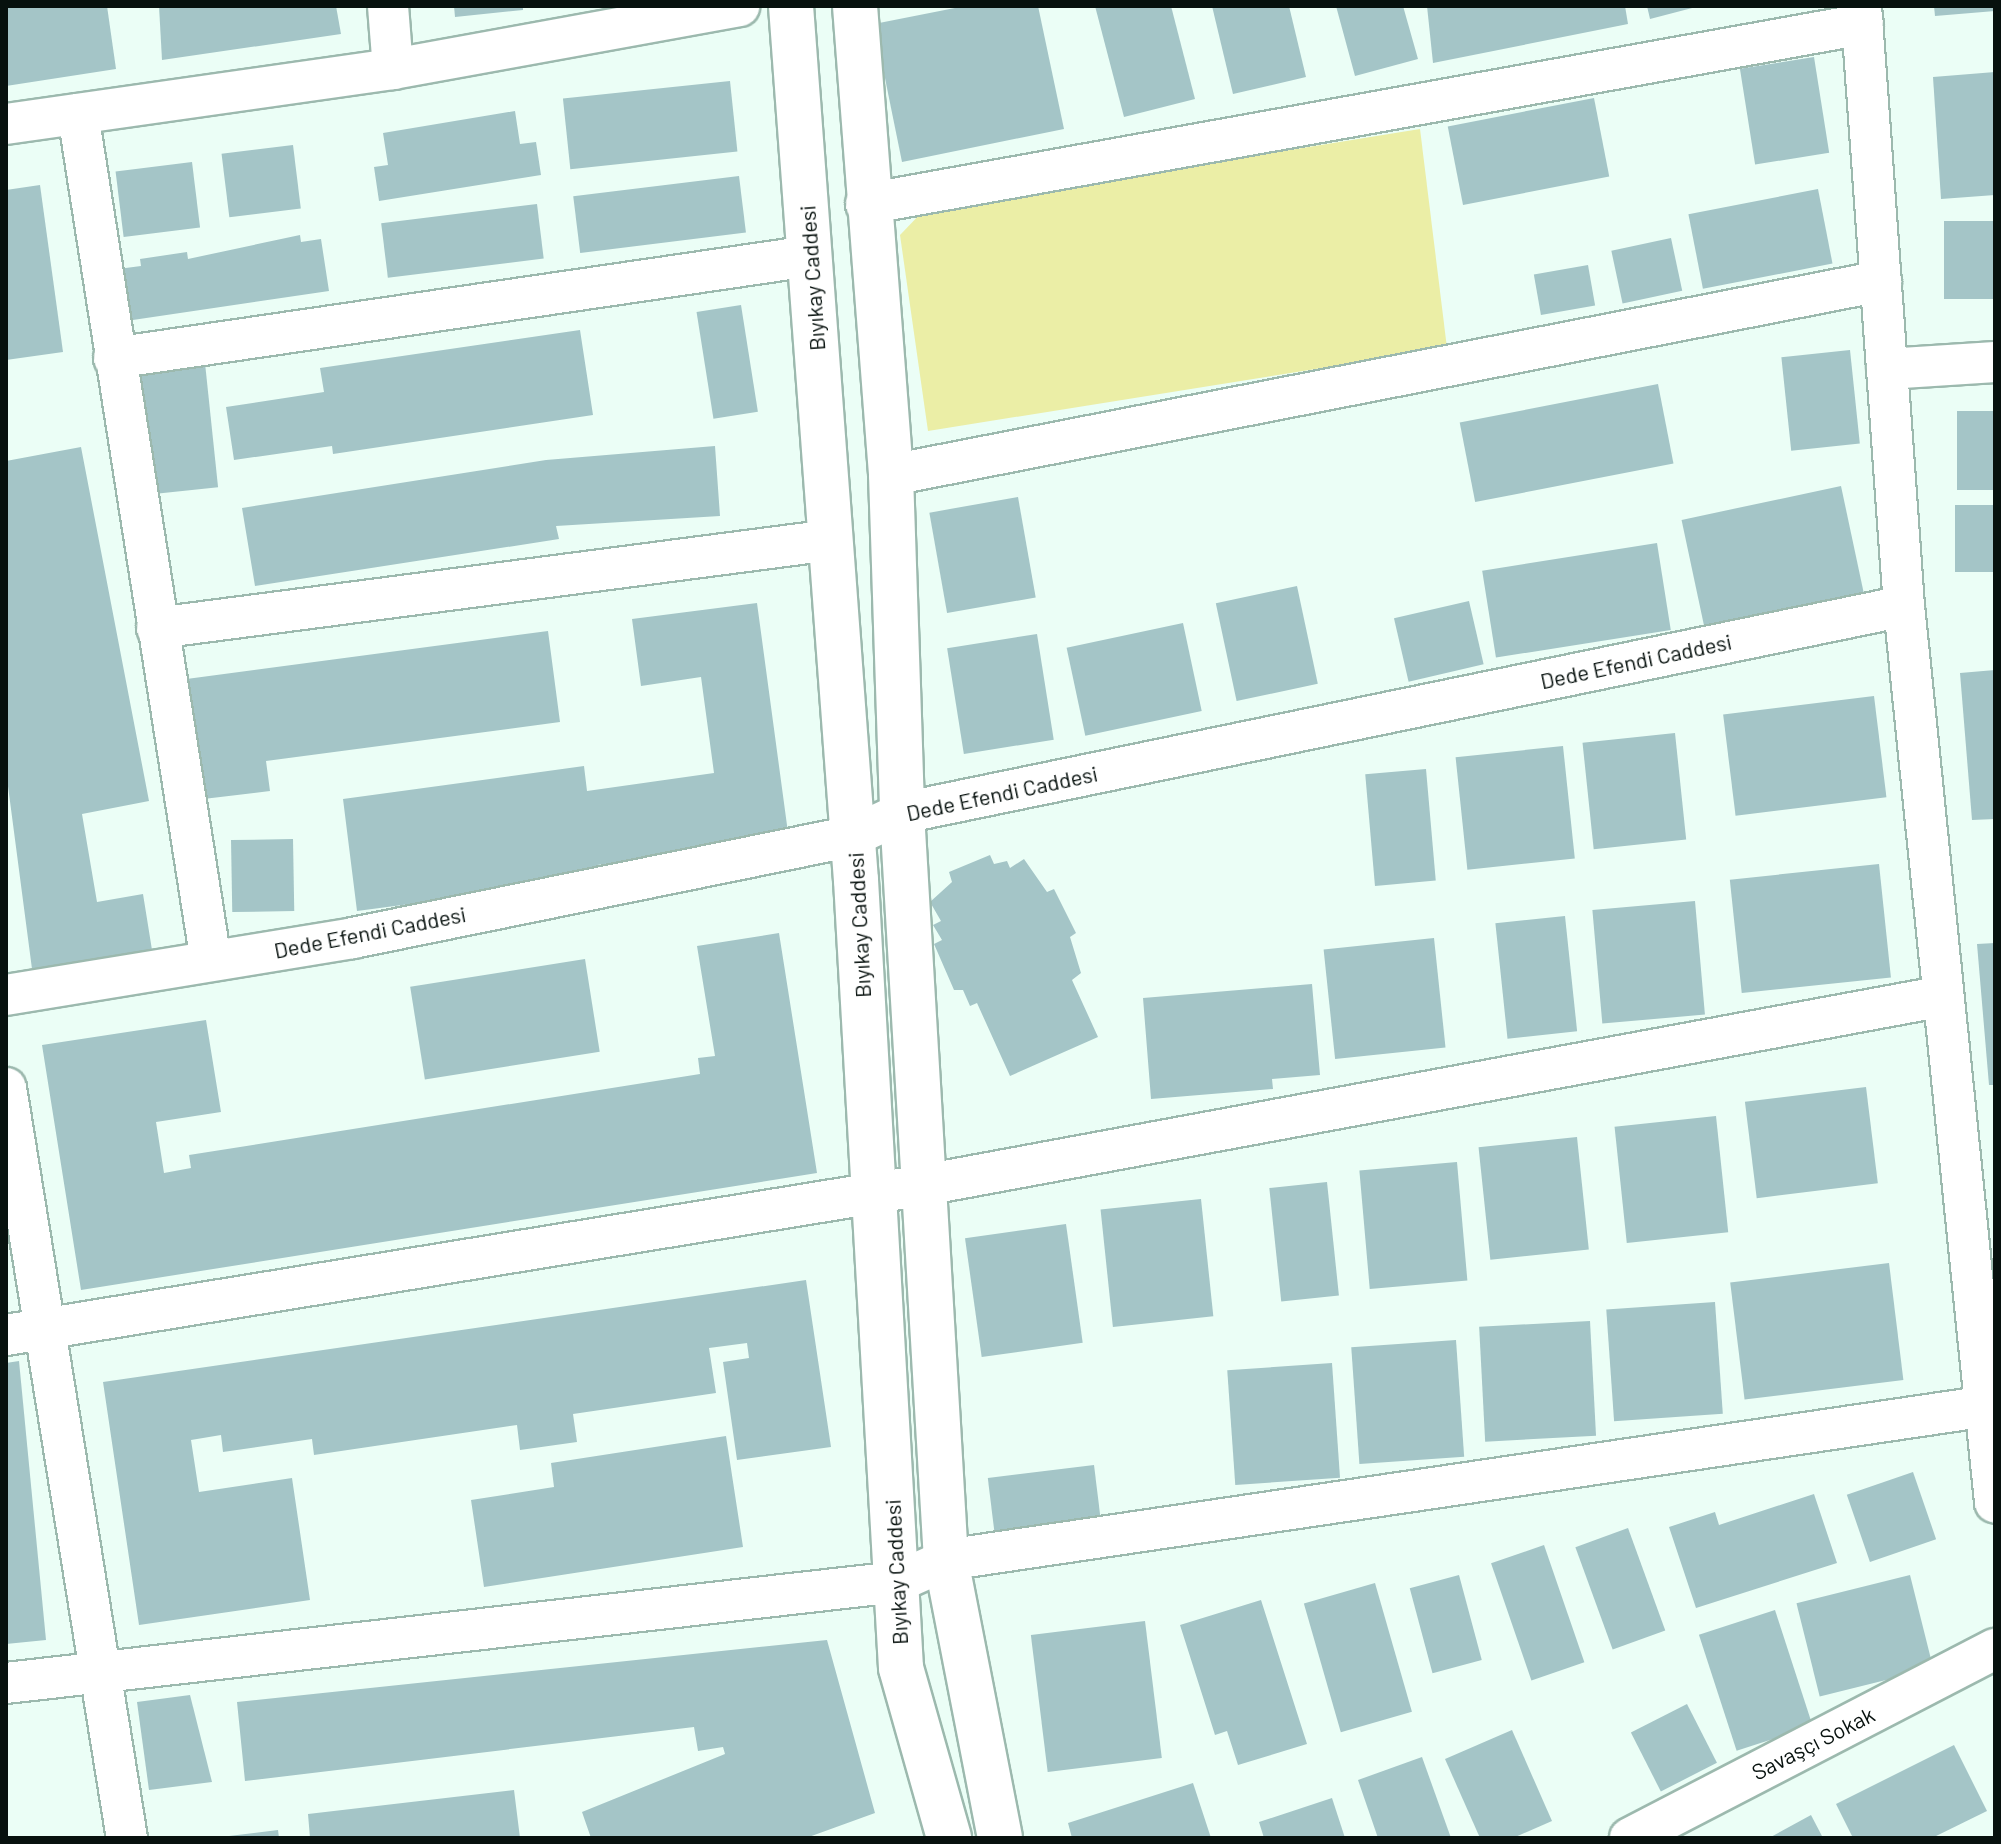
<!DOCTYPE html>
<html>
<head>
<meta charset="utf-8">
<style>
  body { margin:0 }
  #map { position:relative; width:2001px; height:1844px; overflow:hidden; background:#ebfef6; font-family:Barlow,sans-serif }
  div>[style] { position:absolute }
  .green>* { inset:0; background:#ebeea6 }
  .building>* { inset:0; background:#a4c5c7; transform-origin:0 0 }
  .roads { filter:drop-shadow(2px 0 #9cb9ae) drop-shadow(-2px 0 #9cb9ae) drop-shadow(0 2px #9cb9ae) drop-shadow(0 -2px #9cb9ae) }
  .street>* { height:40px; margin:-20px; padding:0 20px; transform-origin:20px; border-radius:20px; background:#fff }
  .secondary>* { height:44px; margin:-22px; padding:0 22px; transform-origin:22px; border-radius:22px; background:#fff }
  span { translate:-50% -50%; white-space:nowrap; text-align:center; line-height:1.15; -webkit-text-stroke:6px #fff; paint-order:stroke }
  .street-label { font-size:22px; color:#07110e }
  .frame { position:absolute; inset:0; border:8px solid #07110e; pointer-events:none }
</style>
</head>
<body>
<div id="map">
  <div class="green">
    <div style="clip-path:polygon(1420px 129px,1447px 348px,928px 431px,900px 235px,925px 209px)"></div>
  </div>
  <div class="building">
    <div style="clip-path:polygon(6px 6px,107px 6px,116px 69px,6px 86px)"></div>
    <div style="clip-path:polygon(159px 6px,336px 6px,341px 34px,162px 60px)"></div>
    <div style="clip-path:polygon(454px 6px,523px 6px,523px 10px,455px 17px)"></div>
    <div style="clip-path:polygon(965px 6px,1038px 6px,1064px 129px,902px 162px,874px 24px)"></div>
    <div style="clip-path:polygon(1095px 6px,1171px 6px,1195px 99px,1124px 117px)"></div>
    <div style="clip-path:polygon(1212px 6px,1289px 6px,1306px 77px,1233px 94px)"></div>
    <div style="clip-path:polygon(1336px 6px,1403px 6px,1418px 59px,1355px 76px)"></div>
    <div style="clip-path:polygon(1427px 6px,1625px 6px,1628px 24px,1433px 63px)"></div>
    <div style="clip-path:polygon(1647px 6px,1696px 6px,1696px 7px,1650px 19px)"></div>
    <div style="clip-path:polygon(1934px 6px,1995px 6px,1995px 11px,1935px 16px)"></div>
    <div style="left:1814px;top:57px;width:97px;height:75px;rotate:81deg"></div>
    <div style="clip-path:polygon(1995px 72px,1995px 195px,1941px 199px,1933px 77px)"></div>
    <div style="left:730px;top:81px;width:71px;height:168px;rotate:84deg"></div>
    <div style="left:1594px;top:98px;width:80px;height:149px;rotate:79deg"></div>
    <div style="clip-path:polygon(515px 111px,520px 144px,536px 142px,541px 175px,379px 201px,374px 167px,388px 165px,383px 133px)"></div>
    <div style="left:293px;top:145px;width:64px;height:72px;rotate:83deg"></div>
    <div style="left:192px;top:162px;width:66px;height:77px;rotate:83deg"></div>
    <div style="left:739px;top:176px;width:57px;height:167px;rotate:83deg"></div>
    <div style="clip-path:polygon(40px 185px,63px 352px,6px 360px,6px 190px)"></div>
    <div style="left:1818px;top:189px;width:76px;height:132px;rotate:79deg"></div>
    <div style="left:537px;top:204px;width:55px;height:157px;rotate:83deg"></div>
    <div style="left:1995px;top:221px;width:78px;height:51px;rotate:90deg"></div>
    <div style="clip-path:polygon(300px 235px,301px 242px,321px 239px,329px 291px,126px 321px,118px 269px,141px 266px,140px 259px,187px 252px,188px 259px)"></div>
    <div style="left:1671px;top:238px;width:54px;height:61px;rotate:78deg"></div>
    <div style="left:1588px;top:265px;width:41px;height:55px;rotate:80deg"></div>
    <div style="left:741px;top:305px;width:108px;height:45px;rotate:81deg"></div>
    <div style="clip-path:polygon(580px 330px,593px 415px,333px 454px,332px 446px,234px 460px,226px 407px,324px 392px,320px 368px)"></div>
    <div style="left:1850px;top:350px;width:94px;height:69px;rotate:84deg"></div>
    <div style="left:205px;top:363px;width:125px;height:67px;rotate:84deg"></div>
    <div style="left:1658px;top:384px;width:81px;height:202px;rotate:79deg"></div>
    <div style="left:1995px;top:411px;width:79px;height:38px;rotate:90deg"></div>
    <div style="clip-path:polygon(715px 446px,720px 516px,556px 526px,559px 539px,255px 586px,242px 508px,546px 460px)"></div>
    <div style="clip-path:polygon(81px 447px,149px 801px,82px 814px,97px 902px,143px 894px,152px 950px,32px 969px,6px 771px,6px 461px)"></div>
    <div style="left:1841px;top:486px;width:110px;height:163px;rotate:78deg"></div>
    <div style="left:1018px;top:497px;width:102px;height:90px;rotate:80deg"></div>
    <div style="left:1995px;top:505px;width:67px;height:40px;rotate:90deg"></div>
    <div style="left:1657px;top:543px;width:88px;height:177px;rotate:81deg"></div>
    <div style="left:1297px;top:586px;width:100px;height:83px;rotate:78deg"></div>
    <div style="left:1469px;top:601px;width:65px;height:77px;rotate:77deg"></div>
    <div style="clip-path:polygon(757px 603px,789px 840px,597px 865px,599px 879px,357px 911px,343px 799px,584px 766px,587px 791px,714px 773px,701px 677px,641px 686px,632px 619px)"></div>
    <div style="left:1183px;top:623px;width:90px;height:119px;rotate:78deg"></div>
    <div style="clip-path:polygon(548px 631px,560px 722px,266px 761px,270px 791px,195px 800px,179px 680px)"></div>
    <div style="left:1037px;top:634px;width:107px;height:91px;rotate:81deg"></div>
    <div style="clip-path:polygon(1995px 670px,1995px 819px,1972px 820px,1960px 673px)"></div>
    <div style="left:1874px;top:696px;width:102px;height:152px;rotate:83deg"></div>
    <div style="left:1675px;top:733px;width:107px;height:93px;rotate:84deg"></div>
    <div style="left:1563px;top:746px;width:113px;height:108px;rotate:84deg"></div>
    <div style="left:1426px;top:769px;width:112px;height:61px;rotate:85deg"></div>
    <div style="left:293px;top:839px;width:72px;height:62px;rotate:89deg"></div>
    <div style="clip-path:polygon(990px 855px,994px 864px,1007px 861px,1010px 868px,1024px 859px,1047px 892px,1054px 889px,1076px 933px,1070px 937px,1081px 973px,1072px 980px,1098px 1037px,1010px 1076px,977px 1003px,970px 1006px,963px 990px,954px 990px,934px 944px,942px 940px,933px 925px,941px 921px,930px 902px,952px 882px,949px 872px)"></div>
    <div style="left:1879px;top:864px;width:114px;height:150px;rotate:84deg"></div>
    <div style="left:1695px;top:901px;width:114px;height:103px;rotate:85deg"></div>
    <div style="left:1565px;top:916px;width:116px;height:70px;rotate:84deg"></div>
    <div style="clip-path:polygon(779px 933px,817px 1173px,81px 1290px,42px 1045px,206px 1020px,221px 1112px,156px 1122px,164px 1173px,191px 1168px,189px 1155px,700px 1074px,698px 1058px,715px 1056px,697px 946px)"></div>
    <div style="left:1434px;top:938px;width:110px;height:111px;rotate:84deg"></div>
    <div style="clip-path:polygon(1995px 943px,1995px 1085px,1989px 1085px,1977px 944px)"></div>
    <div style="left:585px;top:959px;width:94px;height:177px;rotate:81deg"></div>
    <div style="clip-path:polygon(1312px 984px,1320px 1075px,1272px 1079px,1273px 1089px,1151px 1099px,1143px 998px)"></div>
    <div style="left:1866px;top:1087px;width:97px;height:122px;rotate:83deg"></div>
    <div style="left:1716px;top:1116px;width:117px;height:102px;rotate:84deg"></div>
    <div style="left:1577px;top:1137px;width:113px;height:99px;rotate:84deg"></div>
    <div style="left:1457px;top:1162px;width:119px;height:98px;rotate:85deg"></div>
    <div style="left:1327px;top:1182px;width:114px;height:58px;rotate:84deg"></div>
    <div style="left:1201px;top:1199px;width:118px;height:101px;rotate:84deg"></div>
    <div style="left:1066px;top:1224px;width:120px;height:102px;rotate:82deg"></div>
    <div style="left:1889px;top:1263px;width:118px;height:160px;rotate:83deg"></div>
    <div style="clip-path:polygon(806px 1280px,831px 1447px,737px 1460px,723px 1362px,749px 1358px,747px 1343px,709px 1348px,716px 1393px,573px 1414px,577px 1442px,520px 1450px,517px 1425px,314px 1455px,312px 1439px,223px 1452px,221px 1435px,191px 1440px,199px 1492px,292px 1478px,310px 1600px,139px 1625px,103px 1382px)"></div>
    <div style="left:1715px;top:1302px;width:112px;height:109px;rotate:86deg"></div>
    <div style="left:1590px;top:1321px;width:115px;height:111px;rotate:87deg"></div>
    <div style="left:1456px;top:1340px;width:117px;height:105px;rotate:86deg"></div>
    <div style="clip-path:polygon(19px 1361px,46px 1640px,6px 1644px,6px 1363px)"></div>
    <div style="left:1332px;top:1363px;width:115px;height:105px;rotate:86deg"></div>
    <div style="clip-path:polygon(726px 1436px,743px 1547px,484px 1587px,471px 1500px,554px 1487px,551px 1463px)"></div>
    <div style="left:1094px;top:1465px;width:56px;height:107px;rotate:83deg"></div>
    <div style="left:1913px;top:1472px;width:71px;height:70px;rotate:71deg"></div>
    <div style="clip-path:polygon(1814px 1494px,1837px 1563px,1696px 1608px,1669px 1527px,1715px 1512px,1719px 1525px)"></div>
    <div style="left:1628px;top:1528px;width:109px;height:56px;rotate:70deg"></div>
    <div style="left:1544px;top:1545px;width:124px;height:56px;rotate:71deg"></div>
    <div style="left:1459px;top:1575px;width:88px;height:51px;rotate:75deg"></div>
    <div style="left:1910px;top:1575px;width:96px;height:117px;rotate:76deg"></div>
    <div style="left:1375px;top:1583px;width:134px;height:74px;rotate:74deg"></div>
    <div style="clip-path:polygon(1261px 1600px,1307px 1744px,1238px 1765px,1227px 1731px,1215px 1735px,1180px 1625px)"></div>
    <div style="left:1775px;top:1610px;width:122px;height:80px;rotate:72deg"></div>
    <div style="left:1145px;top:1621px;width:138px;height:115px;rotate:83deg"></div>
    <div style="clip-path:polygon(827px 1640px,875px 1813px,806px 1838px,591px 1838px,582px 1812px,725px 1754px,723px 1747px,698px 1751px,694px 1727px,245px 1781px,237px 1702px)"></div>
    <div style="clip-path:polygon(190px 1695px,212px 1782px,149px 1790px,137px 1702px)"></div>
    <div style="left:1687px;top:1704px;width:66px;height:63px;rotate:63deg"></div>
    <div style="clip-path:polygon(1512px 1730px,1552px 1821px,1513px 1838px,1480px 1838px,1445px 1759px)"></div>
    <div style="clip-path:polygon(1954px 1745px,1987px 1811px,1932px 1838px,1853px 1838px,1836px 1804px)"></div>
    <div style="clip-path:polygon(1422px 1757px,1451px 1838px,1378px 1838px,1358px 1780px)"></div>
    <div style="clip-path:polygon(1193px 1783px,1211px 1838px,1072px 1838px,1068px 1823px)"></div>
    <div style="clip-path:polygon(514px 1790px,520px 1838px,310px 1838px,308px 1814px)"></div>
    <div style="clip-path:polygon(1332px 1798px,1345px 1838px,1264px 1838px,1259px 1822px)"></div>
    <div style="clip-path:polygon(1811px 1815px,1823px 1838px,1769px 1838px)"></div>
    <div style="clip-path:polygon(278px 1830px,279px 1838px,229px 1838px,229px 1836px)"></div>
  </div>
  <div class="roads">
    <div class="street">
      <div style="left:388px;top:6px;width:63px;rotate:85.5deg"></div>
      <div style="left:1861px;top:6px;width:602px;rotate:85.9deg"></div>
      <div style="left:1904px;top:606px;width:901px;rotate:84.2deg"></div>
      <div style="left:78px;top:114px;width:857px;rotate:81.08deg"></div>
      <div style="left:6px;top:124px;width:391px;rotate:-8.1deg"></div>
      <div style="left:393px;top:69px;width:352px;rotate:-10.3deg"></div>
      <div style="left:866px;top:204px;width:1013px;rotate:-10.23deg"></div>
      <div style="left:114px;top:358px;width:703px;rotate:-8.34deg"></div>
      <div style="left:1887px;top:369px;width:108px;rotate:-3.7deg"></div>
      <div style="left:891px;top:475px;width:1009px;rotate:-11.09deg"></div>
      <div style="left:157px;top:628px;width:680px;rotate:-7.44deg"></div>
      <div style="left:6px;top:995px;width:352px;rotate:-9.3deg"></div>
      <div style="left:353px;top:938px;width:510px;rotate:-11.53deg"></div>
      <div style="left:853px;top:836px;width:54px;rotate:-25.1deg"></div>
      <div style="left:902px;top:813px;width:1023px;rotate:-11.67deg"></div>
      <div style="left:6px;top:1088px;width:760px;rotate:80.84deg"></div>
      <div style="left:6px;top:1335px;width:930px;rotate:-9.28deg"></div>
      <div style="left:924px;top:1185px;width:1037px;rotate:-10.5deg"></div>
      <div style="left:6px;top:1683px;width:897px;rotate:-6.47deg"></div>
      <div style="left:897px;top:1582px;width:54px;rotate:-24.2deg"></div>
      <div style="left:946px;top:1560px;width:1060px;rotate:-8.41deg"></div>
      <div style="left:1630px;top:1838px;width:411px;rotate:-27.4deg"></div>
    </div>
    <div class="secondary">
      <div style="left:791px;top:6px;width:876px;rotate:85.75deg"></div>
      <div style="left:856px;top:880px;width:789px;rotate:86.73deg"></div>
      <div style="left:901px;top:1668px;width:177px;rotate:74.2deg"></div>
      <div style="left:855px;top:6px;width:470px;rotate:85.6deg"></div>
      <div style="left:891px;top:475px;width:338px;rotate:88.1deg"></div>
      <div style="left:902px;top:813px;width:748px;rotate:86.63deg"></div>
      <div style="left:946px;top:1560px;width:283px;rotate:79deg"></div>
    </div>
  </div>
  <div class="street-label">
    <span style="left:812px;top:278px;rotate:-94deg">Bıyıkay Caddesi</span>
    <span style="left:1636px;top:661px;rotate:-12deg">Dede Efendi Caddesi</span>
    <span style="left:1002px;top:793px;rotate:-12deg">Dede Efendi Caddesi</span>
    <span style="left:859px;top:925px;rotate:-93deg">Bıyıkay Caddesi</span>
    <span style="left:370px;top:932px;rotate:-11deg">Dede Efendi Caddesi</span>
    <span style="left:896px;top:1572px;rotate:-93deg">Bıyıkay Caddesi</span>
    <span style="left:1813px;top:1743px;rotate:-27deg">Savaşçı Sokak</span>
  </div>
  <div class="frame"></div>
</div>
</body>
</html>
